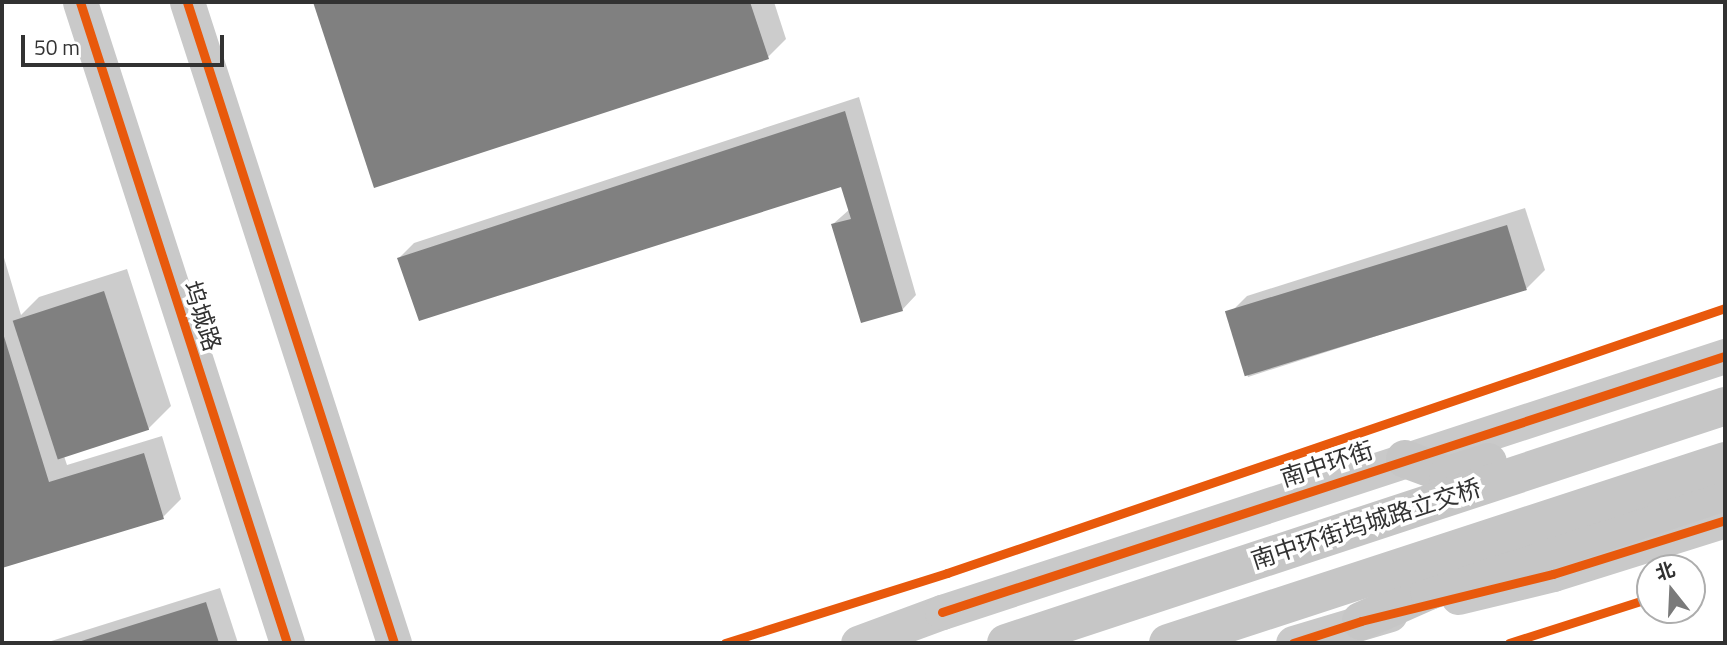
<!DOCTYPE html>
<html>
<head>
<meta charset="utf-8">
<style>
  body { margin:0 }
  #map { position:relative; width:1727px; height:645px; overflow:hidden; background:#fff; font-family:"Titillium Web","Noto Sans SC",sans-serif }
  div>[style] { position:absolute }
  .shadow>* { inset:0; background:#0003 }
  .building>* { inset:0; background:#808080; transform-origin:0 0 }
  .primary>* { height:35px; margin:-17.5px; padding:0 17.5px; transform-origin:17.5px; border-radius:17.5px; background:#c9c9c9 }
  .trunk>* { height:38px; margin:-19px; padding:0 19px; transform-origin:19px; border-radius:19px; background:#c6c6c6 }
  .cycleway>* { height:9px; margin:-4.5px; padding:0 4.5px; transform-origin:4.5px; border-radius:4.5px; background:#e8590c }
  span { translate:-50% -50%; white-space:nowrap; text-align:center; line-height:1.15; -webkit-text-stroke:7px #fff; paint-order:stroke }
  .street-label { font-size:24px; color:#323232 }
  .frame { position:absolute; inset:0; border:4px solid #323232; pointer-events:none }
  .north { position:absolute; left:1636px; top:554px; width:70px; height:70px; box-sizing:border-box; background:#fff; border:2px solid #adadad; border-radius:50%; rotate:342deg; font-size:19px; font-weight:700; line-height:28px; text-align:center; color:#323232 }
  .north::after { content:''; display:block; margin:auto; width:24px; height:32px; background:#7a7a7a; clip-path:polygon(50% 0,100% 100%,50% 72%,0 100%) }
  .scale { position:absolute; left:21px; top:35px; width:203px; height:32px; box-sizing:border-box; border:4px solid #323232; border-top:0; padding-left:9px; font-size:21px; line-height:24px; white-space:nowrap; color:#323232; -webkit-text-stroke:5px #fff; paint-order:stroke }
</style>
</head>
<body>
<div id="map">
  <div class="shadow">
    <div style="clip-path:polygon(315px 2px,774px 2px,786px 39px,768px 57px,375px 186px)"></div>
    <div style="clip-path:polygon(859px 97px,916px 295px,902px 310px,833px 224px,850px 209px,842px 184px,399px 258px,414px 243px)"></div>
    <div style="clip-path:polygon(1525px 208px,1545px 270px,1527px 288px,1248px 377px,1228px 315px,1247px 296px)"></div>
    <div style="clip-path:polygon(2px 251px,21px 315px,39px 297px,127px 269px,171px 406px,148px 429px,64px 456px,67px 465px,162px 436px,181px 499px,163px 517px,2px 567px)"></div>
    <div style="clip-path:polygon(220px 588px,238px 643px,45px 643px)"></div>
  </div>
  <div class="building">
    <div style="clip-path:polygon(313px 2px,750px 2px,769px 59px,374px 188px)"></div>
    <div style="clip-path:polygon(845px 111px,903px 311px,861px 323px,831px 224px,851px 219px,841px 187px,419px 321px,397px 258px)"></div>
    <div style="left:1507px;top:225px;width:68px;height:295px;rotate:73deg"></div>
    <div style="left:104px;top:291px;width:146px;height:96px;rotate:72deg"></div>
    <div style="clip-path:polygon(2px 330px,49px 482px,144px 453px,164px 519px,2px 568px)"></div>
    <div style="clip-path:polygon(206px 602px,219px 643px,75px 643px)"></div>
  </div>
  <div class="primary">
    <div style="left:80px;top:2px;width:674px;rotate:72.1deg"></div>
    <div style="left:187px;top:2px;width:674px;rotate:72.1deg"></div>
    <div style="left:1458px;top:597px;width:98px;rotate:-13.6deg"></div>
    <div style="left:1553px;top:574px;width:180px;rotate:-17.4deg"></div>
    <div style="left:858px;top:643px;width:90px;rotate:-20.3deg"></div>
    <div style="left:942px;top:612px;width:824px;rotate:-18.11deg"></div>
    <div style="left:1293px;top:643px;width:101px;rotate:-16.6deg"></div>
  </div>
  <div class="trunk">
    <div style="left:1405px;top:459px;width:46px;rotate:20.4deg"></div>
    <div style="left:1448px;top:475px;width:42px;rotate:-18deg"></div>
    <div style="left:1361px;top:621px;width:74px;rotate:-23.8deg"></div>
    <div style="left:1429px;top:591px;width:312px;rotate:-18.5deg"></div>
    <div style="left:1006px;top:643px;width:757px;rotate:-18.24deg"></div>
    <div style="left:1168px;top:643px;width:586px;rotate:-18.09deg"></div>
  </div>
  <div class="cycleway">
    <div style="left:80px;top:2px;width:674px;rotate:72.1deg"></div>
    <div style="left:187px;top:2px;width:674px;rotate:72.1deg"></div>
    <div style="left:942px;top:612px;width:824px;rotate:-18.11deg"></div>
    <div style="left:725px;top:643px;width:233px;rotate:-17.5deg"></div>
    <div style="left:947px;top:573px;width:822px;rotate:-18.81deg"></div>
    <div style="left:1293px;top:643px;width:71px;rotate:-17.9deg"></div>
    <div style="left:1361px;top:621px;width:198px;rotate:-13.8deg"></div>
    <div style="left:1553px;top:574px;width:180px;rotate:-17.4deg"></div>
    <div style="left:1509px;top:643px;width:148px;rotate:-17.7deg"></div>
  </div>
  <div class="street-label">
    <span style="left:202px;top:316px;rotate:72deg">坞城路</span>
    <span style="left:1327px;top:464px;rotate:-18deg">南中环街</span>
    <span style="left:1366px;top:524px;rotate:-18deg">南中环街坞城路立交桥</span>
  </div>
  <div class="frame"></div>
  <div class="north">北</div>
  <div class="scale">50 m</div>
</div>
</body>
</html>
